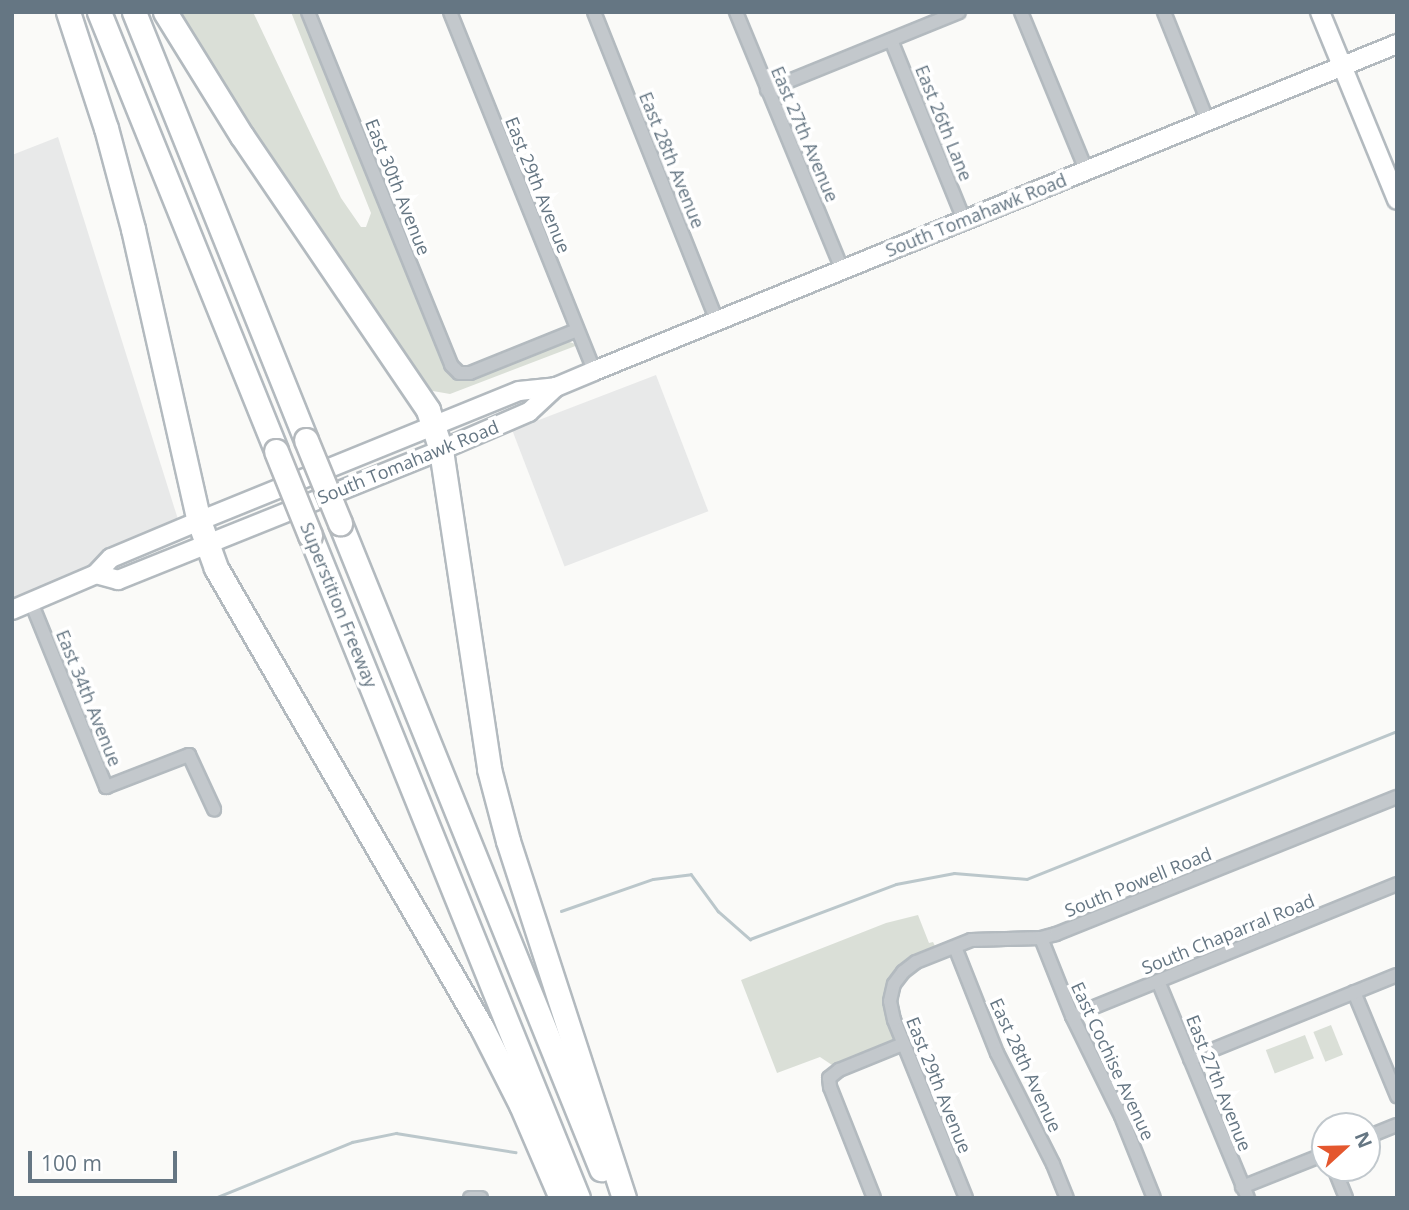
<!DOCTYPE html>
<html>
<head>
<meta charset="utf-8">
<style>
  body { margin:0 }
  #map { position:relative; width:1409px; height:1210px; overflow:hidden; background:#fafaf8; font-family:"Open Sans",sans-serif }
  div>[style] { position:absolute }
  .built>* { inset:0; background:#e8e9e9; transform-origin:0 0 }
  .green>* { inset:0; background:#dadfd7; transform-origin:0 0 }
  .stream>* { height:2.5px; margin:-1.25px; padding:0 1.25px; transform-origin:1.25px; border-radius:1.25px; background:#bbc7cb }
  .roads { filter:drop-shadow(2px 0 #b3babf) drop-shadow(-2px 0 #b3babf) drop-shadow(0 2px #b3babf) drop-shadow(0 -2px #b3babf) }
  .street>* { height:12px; margin:-6px; padding:0 6px; transform-origin:6px; border-radius:6px; background:#c3c8cc }
  .secondary>* { height:18px; margin:-9px; padding:0 9px; transform-origin:9px; border-radius:9px; background:#fff }
  .highway>* { height:23px; margin:-11.5px; padding:0 11.5px; transform-origin:11.5px; border-radius:11.5px; background:#fff }
  .bridges { filter:drop-shadow(2px 0 #b4b9bd) drop-shadow(-2px 0 #b4b9bd) drop-shadow(0 2px #b4b9bd) drop-shadow(0 -2px #b4b9bd) }
  .highway-bridge>* { height:23px; margin:-11.5px; padding:0 11.5px; transform-origin:11.5px; border-radius:11.5px; background:#fff }
  span { translate:-50% -50%; white-space:nowrap; text-align:center; line-height:1.15; -webkit-text-stroke:7px #fff; paint-order:stroke }
  .street-label { font-size:18px; color:#657683 }
  .frame { position:absolute; inset:0; border:14px solid #657683; pointer-events:none }
  .north { position:absolute; left:1311px; top:1112px; width:70px; height:70px; box-sizing:border-box; background:#fff; border:2px solid #c1c8cd; border-radius:50%; rotate:68deg; font-size:19px; font-weight:700; line-height:28px; text-align:center; color:#657683 }
  .north::after { content:''; display:block; margin:auto; width:24px; height:32px; background:#e4572e; clip-path:polygon(50% 0,100% 100%,50% 72%,0 100%) }
  .scale { position:absolute; left:28px; top:1151px; width:149px; height:32px; box-sizing:border-box; border:4px solid #657683; border-top:0; padding-left:9px; font-size:21px; line-height:24px; white-space:nowrap; color:#657683; -webkit-text-stroke:5px #fff; paint-order:stroke }
</style>
</head>
<body>
<div id="map">
  <div class="built">
    <div style="clip-path:polygon(58px 137px,181px 529px,12px 610px,12px 155px)"></div>
    <div style="left:656px;top:375px;width:146px;height:154px;rotate:69deg"></div>
  </div>
  <div class="green">
    <div style="clip-path:polygon(173px 12px,253px 12px,341px 198px,361px 227px,366px 227px,371px 213px,291px 12px,301px 12px,450px 374px,468px 380px,567px 341px,578px 345px,450px 394px,427px 390px,381px 316px,264px 150px)"></div>
    <div style="clip-path:polygon(918px 915px,929px 943px,933px 942px,936px 948px,912px 958px,895px 972px,893px 1039px,887px 1044px,832px 1065px,820px 1057px,777px 1073px,741px 980px,886px 923px)"></div>
    <div style="left:1331px;top:1025px;width:32px;height:19px;rotate:68deg"></div>
    <div style="left:1305px;top:1035px;width:25px;height:42px;rotate:69deg"></div>
  </div>
  <div class="stream">
    <div style="left:561px;top:911px;width:97px;rotate:-19.2deg"></div>
    <div style="left:653px;top:879px;width:38px;rotate:-7deg"></div>
    <div style="left:691px;top:874px;width:46px;rotate:53.9deg"></div>
    <div style="left:718px;top:911px;width:43px;rotate:41.2deg"></div>
    <div style="left:750px;top:939px;width:156px;rotate:-20.6deg"></div>
    <div style="left:896px;top:884px;width:59px;rotate:-10.7deg"></div>
    <div style="left:954px;top:873px;width:73px;rotate:4.7deg"></div>
    <div style="left:1027px;top:879px;width:399px;rotate:-21.8deg"></div>
    <div style="left:215px;top:1198px;width:148px;rotate:-22.2deg"></div>
    <div style="left:352px;top:1142px;width:45px;rotate:-11.6deg"></div>
    <div style="left:396px;top:1133px;width:121px;rotate:9.1deg"></div>
  </div>
  <div class="roads">
    <div class="street">
      <div style="left:308px;top:12px;width:381px;rotate:67.9deg"></div>
      <div style="left:451px;top:365px;width:11px;rotate:45deg"></div>
      <div style="left:459px;top:373px;width:11px"></div>
      <div style="left:470px;top:373px;width:115px;rotate:-21.9deg"></div>
      <div style="left:450px;top:12px;width:387px;rotate:68.1deg"></div>
      <div style="left:594px;top:12px;width:333px;rotate:68.3deg"></div>
      <div style="left:736px;top:12px;width:278px;rotate:67.6deg"></div>
      <div style="left:1021px;top:12px;width:171px;rotate:67.6deg"></div>
      <div style="left:1164px;top:12px;width:118px;rotate:68.2deg"></div>
      <div style="left:891px;top:40px;width:194px;rotate:67.9deg"></div>
      <div style="left:767px;top:90px;width:207px;rotate:-22.1deg"></div>
      <div style="left:31px;top:602px;width:200px;rotate:67.9deg"></div>
      <div style="left:106px;top:787px;width:89px;rotate:-21.1deg"></div>
      <div style="left:189px;top:755px;width:60px;rotate:65.2deg"></div>
      <div style="left:1041px;top:938px;width:84px;rotate:68.3deg"></div>
      <div style="left:1072px;top:1016px;width:111px;rotate:63.9deg"></div>
      <div style="left:1121px;top:1116px;width:88px;rotate:68.1deg"></div>
      <div style="left:955px;top:947px;width:114px;rotate:68.4deg"></div>
      <div style="left:997px;top:1053px;width:124px;rotate:63.2deg"></div>
      <div style="left:1053px;top:1164px;width:37px;rotate:68deg"></div>
      <div style="left:1158px;top:981px;width:235px;rotate:67.5deg"></div>
      <div style="left:1354px;top:992px;width:113px;rotate:67.5deg"></div>
      <div style="left:1072px;top:1016px;width:351px;rotate:-22.1deg"></div>
      <div style="left:1190px;top:1059px;width:223px;rotate:-22.1deg"></div>
      <div style="left:1367px;top:1137px;width:32px;rotate:-22deg"></div>
      <div style="left:1334px;top:1168px;width:32px;rotate:68deg"></div>
      <div style="left:1242px;top:1187px;width:89px;rotate:-21.7deg"></div>
      <div style="left:470px;top:1198px;width:11px"></div>
      <div style="left:874px;top:1198px;width:119px;rotate:-111.6deg"></div>
      <div style="left:830px;top:1087px;width:9px;rotate:-96deg"></div>
      <div style="left:829px;top:1078px;width:13px;rotate:-39deg"></div>
      <div style="left:839px;top:1070px;width:69px;rotate:-22.1deg"></div>
      <div style="left:966px;top:1198px;width:192px;rotate:-112deg"></div>
      <div style="left:894px;top:1020px;width:19px;rotate:-102deg"></div>
      <div style="left:890px;top:1001px;width:17px;rotate:-77deg"></div>
      <div style="left:894px;top:984px;width:15px;rotate:-53deg"></div>
      <div style="left:903px;top:972px;width:16px;rotate:-38deg"></div>
      <div style="left:916px;top:962px;width:59px;rotate:-21.8deg"></div>
      <div style="left:971px;top:940px;width:70px;rotate:-1.6deg"></div>
      <div style="left:1041px;top:938px;width:16px;rotate:-15deg"></div>
      <div style="left:1056px;top:934px;width:367px;rotate:-21.9deg"></div>
    </div>
    <div class="secondary">
      <div style="left:1320px;top:12px;width:203px;rotate:67.7deg"></div>
      <div style="left:96px;top:574px;width:23px;rotate:15deg"></div>
      <div style="left:118px;top:580px;width:348px;rotate:-21.9deg"></div>
      <div style="left:441px;top:450px;width:96px;rotate:-23.4deg"></div>
      <div style="left:529px;top:412px;width:37px;rotate:-43deg"></div>
      <div style="left:556px;top:387px;width:41px;rotate:-22.8deg"></div>
      <div style="left:594px;top:371px;width:867px;rotate:-22.16deg"></div>
      <div style="left:12px;top:610px;width:91px;rotate:-23.2deg"></div>
      <div style="left:96px;top:574px;width:22px;rotate:-47deg"></div>
      <div style="left:111px;top:558px;width:95px;rotate:-22.8deg"></div>
      <div style="left:199px;top:521px;width:345px;rotate:-22.1deg"></div>
      <div style="left:519px;top:391px;width:37px;rotate:-6deg"></div>
    </div>
    <div class="highway">
      <div style="left:68px;top:12px;width:122px;rotate:71.9deg"></div>
      <div style="left:106px;top:128px;width:105px;rotate:75deg"></div>
      <div style="left:133px;top:229px;width:299px;rotate:77.3deg"></div>
      <div style="left:199px;top:521px;width:50px;rotate:70.1deg"></div>
      <div style="left:216px;top:568px;width:531px;rotate:59.96deg"></div>
      <div style="left:482px;top:1028px;width:86px;rotate:63.1deg"></div>
      <div style="left:521px;top:1105px;width:101px;rotate:66.7deg"></div>
      <div style="left:99px;top:12px;width:473px;rotate:68deg"></div>
      <div style="left:134px;top:12px;width:461px;rotate:68.1deg"></div>
      <div style="left:165px;top:12px;width:146px;rotate:58.2deg"></div>
      <div style="left:242px;top:136px;width:331px;rotate:55.8deg"></div>
      <div style="left:428px;top:410px;width:42px;rotate:72deg"></div>
      <div style="left:441px;top:450px;width:323px;rotate:81.4deg"></div>
      <div style="left:489px;top:769px;width:74px;rotate:75.2deg"></div>
      <div style="left:508px;top:841px;width:375px;rotate:72deg"></div>
      <div style="left:340px;top:523px;width:697px;rotate:68deg"></div>
      <div style="left:310px;top:535px;width:715px;rotate:67.99deg"></div>
    </div>
  </div>
  <div class="bridges">
    <div class="highway-bridge">
      <div style="left:306px;top:440px;width:90px;rotate:67.7deg"></div>
      <div style="left:276px;top:451px;width:91px;rotate:68deg"></div>
    </div>
  </div>
  <div class="street-label">
    <span style="left:944px;top:123px;rotate:68deg">East 26th Lane</span>
    <span style="left:805px;top:134px;rotate:67deg">East 27th Avenue</span>
    <span style="left:672px;top:160px;rotate:68deg">East 28th Avenue</span>
    <span style="left:538px;top:185px;rotate:68deg">East 29th Avenue</span>
    <span style="left:398px;top:187px;rotate:68deg">East 30th Avenue</span>
    <span style="left:976px;top:215px;rotate:-22deg">South Tomahawk Road</span>
    <span style="left:408px;top:462px;rotate:-22deg">South Tomahawk Road</span>
    <span style="left:339px;top:605px;rotate:68deg">Superstition Freeway</span>
    <span style="left:89px;top:698px;rotate:68deg">East 34th Avenue</span>
    <span style="left:1138px;top:882px;rotate:-22deg">South Powell Road</span>
    <span style="left:1228px;top:934px;rotate:-22deg">South Chaparral Road</span>
    <span style="left:1113px;top:1061px;rotate:65deg">East Cochise Avenue</span>
    <span style="left:1026px;top:1065px;rotate:65deg">East 28th Avenue</span>
    <span style="left:1219px;top:1083px;rotate:68deg">East 27th Avenue</span>
    <span style="left:939px;top:1085px;rotate:68deg">East 29th Avenue</span>
  </div>
  <div class="frame"></div>
  <div class="north">N</div>
  <div class="scale">100 m</div>
</div>
</body>
</html>
